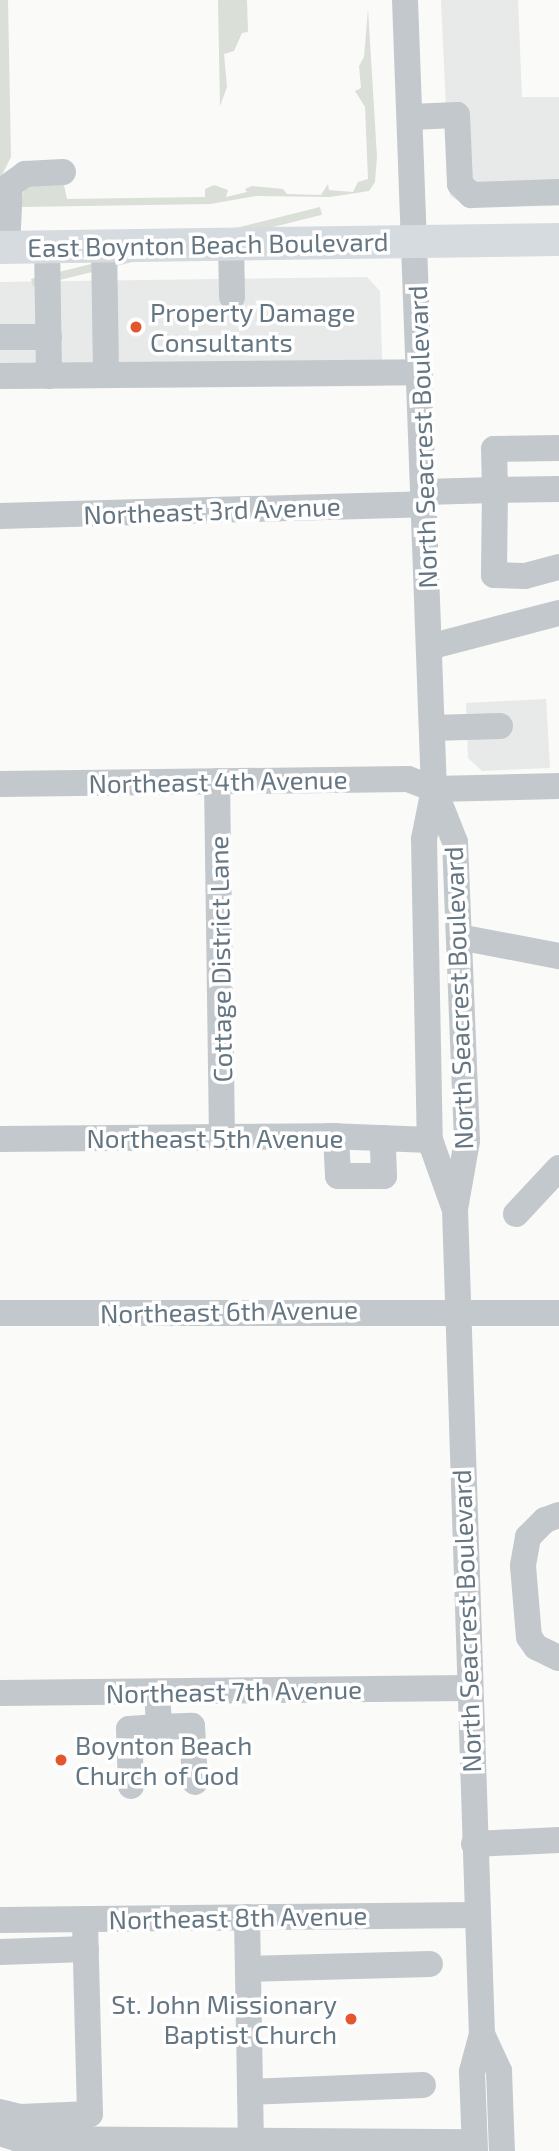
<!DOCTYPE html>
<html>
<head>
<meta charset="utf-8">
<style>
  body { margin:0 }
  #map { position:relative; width:559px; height:2151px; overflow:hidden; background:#fafaf8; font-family:"Exo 2",sans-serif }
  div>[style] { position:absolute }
  .built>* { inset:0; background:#e8e9e9 }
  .green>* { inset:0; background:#dadfd7; transform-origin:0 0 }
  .minor>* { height:26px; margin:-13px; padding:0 13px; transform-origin:13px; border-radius:13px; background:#c3c8cc }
  .major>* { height:33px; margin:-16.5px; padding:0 16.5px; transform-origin:16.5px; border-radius:16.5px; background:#d6dbdf }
  .dots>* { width:19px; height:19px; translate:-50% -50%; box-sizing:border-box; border:4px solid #fff; border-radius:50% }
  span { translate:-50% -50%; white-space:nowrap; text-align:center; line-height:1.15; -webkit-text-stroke:7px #fff; paint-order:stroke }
  .street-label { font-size:26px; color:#657683 }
  .poi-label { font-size:26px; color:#657683 }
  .left { translate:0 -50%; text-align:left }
  .right { translate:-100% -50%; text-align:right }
</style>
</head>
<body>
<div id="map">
  <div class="built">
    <div style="clip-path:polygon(441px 0,518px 0,522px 97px,559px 97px,559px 206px,468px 207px,450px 196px)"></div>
    <div style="clip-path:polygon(367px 277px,380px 291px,383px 386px,0 389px,0 282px)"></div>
    <div style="clip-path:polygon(546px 699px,550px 768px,482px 771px,468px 758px,466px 703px)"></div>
  </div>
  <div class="green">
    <div style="clip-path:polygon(0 0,8px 0,11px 157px,0 179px)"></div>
    <div style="clip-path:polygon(218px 0,247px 0,248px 32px,242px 33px,234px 51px,224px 54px,227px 87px,220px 106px)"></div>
    <div style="clip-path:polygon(368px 9px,377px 157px,375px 182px,369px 191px,330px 197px,256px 196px,210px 204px,21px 207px,24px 189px,30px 185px,64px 185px,67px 199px,205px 197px,205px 189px,214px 185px,228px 190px,226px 197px,247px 192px,245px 189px,252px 186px,283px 189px,287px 194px,321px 195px,328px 184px,329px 190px,353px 192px,358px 182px,368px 179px,365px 107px,355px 91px,361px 88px,359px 66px,364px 57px)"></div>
    <div style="left:320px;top:207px;width:8px;height:298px;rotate:76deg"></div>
  </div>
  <div class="minor">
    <div style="left:405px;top:0;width:790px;rotate:87.9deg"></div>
    <div style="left:434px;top:789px;width:51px;rotate:101.3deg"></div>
    <div style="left:424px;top:839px;width:301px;rotate:88.9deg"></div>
    <div style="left:430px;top:1140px;width:71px;rotate:70.3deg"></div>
    <div style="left:411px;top:117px;width:46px;rotate:-2.5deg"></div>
    <div style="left:457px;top:115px;width:69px;rotate:87.5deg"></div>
    <div style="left:460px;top:184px;width:16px;rotate:45deg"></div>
    <div style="left:471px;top:195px;width:88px;rotate:-2deg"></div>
    <div style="left:231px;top:243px;width:54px;rotate:88.9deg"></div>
    <div style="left:104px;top:245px;width:130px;rotate:89.1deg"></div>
    <div style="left:47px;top:246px;width:130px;rotate:89.1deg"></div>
    <div style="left:7px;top:247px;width:62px;rotate:-87.2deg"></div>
    <div style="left:10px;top:185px;width:19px;rotate:-36deg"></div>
    <div style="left:25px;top:174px;width:38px;rotate:-3deg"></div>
    <div style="left:0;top:337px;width:49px"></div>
    <div style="left:0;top:376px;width:420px;rotate:-0.5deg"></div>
    <div style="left:559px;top:489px;width:64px;rotate:179.1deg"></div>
    <div style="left:495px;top:490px;width:85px;rotate:90.7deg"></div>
    <div style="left:494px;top:575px;width:31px;rotate:2deg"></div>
    <div style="left:525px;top:576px;width:35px;rotate:-15deg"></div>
    <div style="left:424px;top:492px;width:71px;rotate:-1.6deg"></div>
    <div style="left:495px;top:490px;width:41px;rotate:-91.4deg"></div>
    <div style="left:494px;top:449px;width:65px;rotate:-0.9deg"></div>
    <div style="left:0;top:516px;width:424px;rotate:-1.6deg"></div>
    <div style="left:429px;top:647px;width:134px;rotate:-14.7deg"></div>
    <div style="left:432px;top:728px;width:68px;rotate:-1.7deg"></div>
    <div style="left:217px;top:781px;width:356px;rotate:89.2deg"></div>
    <div style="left:0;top:784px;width:408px;rotate:-0.7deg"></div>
    <div style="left:408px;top:779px;width:28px;rotate:21deg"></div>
    <div style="left:434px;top:789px;width:125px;rotate:-1.4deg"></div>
    <div style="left:434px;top:789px;width:57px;rotate:68.4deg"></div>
    <div style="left:455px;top:842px;width:299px;rotate:87.7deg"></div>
    <div style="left:467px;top:1141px;width:69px;rotate:100deg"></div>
    <div style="left:455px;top:1209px;width:825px;rotate:88.13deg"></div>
    <div style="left:482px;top:2034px;width:39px;rotate:105deg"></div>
    <div style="left:472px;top:2072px;width:79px;rotate:87.8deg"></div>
    <div style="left:459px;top:937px;width:102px;rotate:10.8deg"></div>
    <div style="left:336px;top:1136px;width:40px;rotate:87.1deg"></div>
    <div style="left:338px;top:1176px;width:46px"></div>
    <div style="left:384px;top:1176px;width:38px;rotate:-92deg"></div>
    <div style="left:0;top:1139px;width:329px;rotate:-0.5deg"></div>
    <div style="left:329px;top:1136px;width:101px;rotate:2.3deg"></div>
    <div style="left:516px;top:1214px;width:63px;rotate:-46.9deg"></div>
    <div style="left:0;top:1313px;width:559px"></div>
    <div style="left:559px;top:1515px;width:15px;rotate:160deg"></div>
    <div style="left:545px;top:1520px;width:24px;rotate:135deg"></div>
    <div style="left:528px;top:1537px;width:29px;rotate:100deg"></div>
    <div style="left:523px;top:1566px;width:71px;rotate:85.2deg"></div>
    <div style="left:529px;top:1637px;width:12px;rotate:55deg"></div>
    <div style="left:536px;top:1647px;width:25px;rotate:26deg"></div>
    <div style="left:0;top:1693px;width:468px;rotate:-0.6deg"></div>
    <div style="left:159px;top:1727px;width:33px;rotate:-2deg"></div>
    <div style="left:192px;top:1726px;width:56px;rotate:86.9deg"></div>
    <div style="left:131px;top:1786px;width:57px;rotate:-92deg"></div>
    <div style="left:129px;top:1729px;width:30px;rotate:-4deg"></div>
    <div style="left:159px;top:1727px;width:35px;rotate:-93deg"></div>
    <div style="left:474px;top:1844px;width:85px;rotate:-2.7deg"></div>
    <div style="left:247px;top:1917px;width:223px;rotate:89deg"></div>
    <div style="left:0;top:1920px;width:475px;rotate:-0.6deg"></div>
    <div style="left:0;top:1952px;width:86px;rotate:-2deg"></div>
    <div style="left:248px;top:1969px;width:182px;rotate:-1.6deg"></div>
    <div style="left:482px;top:2034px;width:41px;rotate:65.3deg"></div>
    <div style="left:499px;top:2071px;width:80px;rotate:87.9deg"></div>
    <div style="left:250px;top:2092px;width:173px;rotate:-2.3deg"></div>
    <div style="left:0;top:2112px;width:21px;rotate:14deg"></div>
    <div style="left:20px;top:2117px;width:70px;rotate:-2.5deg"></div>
    <div style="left:90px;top:2114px;width:195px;rotate:-91.5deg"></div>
    <div style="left:0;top:2133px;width:19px;rotate:18deg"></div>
    <div style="left:18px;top:2139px;width:456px;rotate:0.4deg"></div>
  </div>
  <div class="major">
    <div style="left:0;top:247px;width:559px;rotate:-0.82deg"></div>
  </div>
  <div class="dots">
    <div style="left:136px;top:327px;background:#e4572e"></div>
    <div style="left:61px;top:1760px;background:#e4572e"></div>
    <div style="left:351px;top:2019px;background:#e4572e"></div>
  </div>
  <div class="street-label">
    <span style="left:208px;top:244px;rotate:-1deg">East Boynton Beach Boulevard</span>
    <span style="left:422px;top:437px;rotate:-92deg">North Seacrest Boulevard</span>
    <span style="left:212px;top:510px;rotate:-2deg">Northeast 3rd Avenue</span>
    <span style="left:218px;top:781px;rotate:-1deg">Northeast 4th Avenue</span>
    <span style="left:220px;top:959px;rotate:-91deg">Cottage District Lane</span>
    <span style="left:458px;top:998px;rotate:-92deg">North Seacrest Boulevard</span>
    <span style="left:215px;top:1138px">Northeast 5th Avenue</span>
    <span style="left:229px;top:1311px;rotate:-1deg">Northeast 6th Avenue</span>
    <span style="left:466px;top:1621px;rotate:-92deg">North Seacrest Boulevard</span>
    <span style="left:234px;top:1691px;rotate:-1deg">Northeast 7th Avenue</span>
    <span style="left:238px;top:1917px;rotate:-1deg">Northeast 8th Avenue</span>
  </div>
  <div class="poi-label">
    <span class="left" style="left:150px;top:327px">Property Damage<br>Consultants</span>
    <span class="left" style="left:75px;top:1760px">Boynton Beach<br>Church of God</span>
    <span class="right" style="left:337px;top:2019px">St. John Missionary<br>Baptist Church</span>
  </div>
</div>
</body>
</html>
